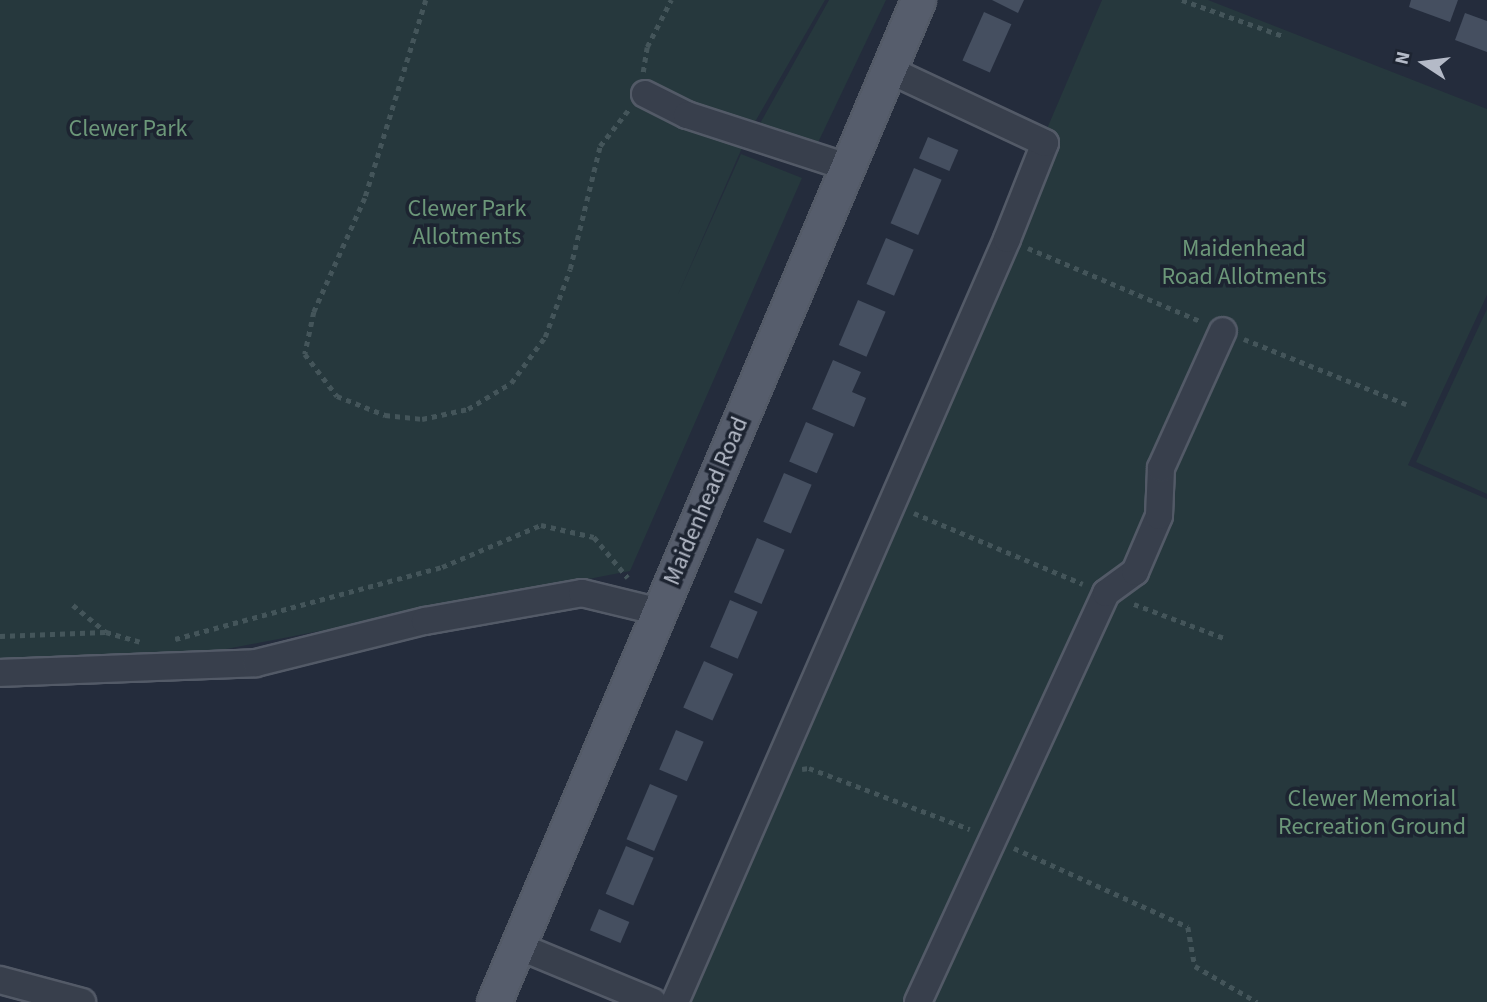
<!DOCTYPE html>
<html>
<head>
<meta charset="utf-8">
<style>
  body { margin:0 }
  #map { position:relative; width:1487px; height:1002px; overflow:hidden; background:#242c3c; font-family:"Source Sans 3",sans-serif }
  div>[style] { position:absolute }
  .green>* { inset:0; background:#26383d }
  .building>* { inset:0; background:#454f60; transform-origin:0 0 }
  .path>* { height:4.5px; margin-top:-2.25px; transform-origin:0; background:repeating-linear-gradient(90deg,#44555a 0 5px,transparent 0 10px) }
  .roads { filter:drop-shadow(2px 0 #535a67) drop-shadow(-2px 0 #535a67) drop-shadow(0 2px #535a67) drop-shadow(0 -2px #535a67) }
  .minor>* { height:26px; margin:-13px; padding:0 13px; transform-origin:13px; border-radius:13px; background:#383f4c }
  .major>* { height:33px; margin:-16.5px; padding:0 16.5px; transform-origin:16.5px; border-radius:16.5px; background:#565d6c }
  span { translate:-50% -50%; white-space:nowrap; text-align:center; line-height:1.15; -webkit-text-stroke:7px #1d2431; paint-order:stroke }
  .park-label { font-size:24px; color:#6c9779 }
  .street-label { font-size:24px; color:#b4bac7 }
  .north { position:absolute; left:1389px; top:28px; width:70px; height:70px; -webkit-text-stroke:5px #1d2431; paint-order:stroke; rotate:283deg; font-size:19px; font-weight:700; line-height:28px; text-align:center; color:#b4bac7 }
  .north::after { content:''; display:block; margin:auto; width:24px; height:32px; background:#b4bac7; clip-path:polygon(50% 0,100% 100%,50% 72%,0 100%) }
</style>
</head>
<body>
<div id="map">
  <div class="green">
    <div style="clip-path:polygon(0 0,825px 0,748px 134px,677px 297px,741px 154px,802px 178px,630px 571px,102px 673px,0 665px)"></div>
    <div style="clip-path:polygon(829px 0,886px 0,813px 153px,753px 136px)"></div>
    <div style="clip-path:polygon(1102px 0,1208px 0,1487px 109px,1487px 295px,1408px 465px,1487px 499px,1487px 1002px,674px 1002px)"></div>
    <div style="clip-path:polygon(1487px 309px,1487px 494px,1416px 462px)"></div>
  </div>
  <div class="building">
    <div style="clip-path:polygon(992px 0,1024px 0,1018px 13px)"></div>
    <div style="clip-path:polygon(1411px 0,1458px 0,1450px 22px,1409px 7px)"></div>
    <div style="left:984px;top:12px;width:30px;height:53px;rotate:24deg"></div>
    <div style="clip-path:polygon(1465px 13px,1487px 21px,1487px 52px,1455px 40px)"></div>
    <div style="left:928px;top:137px;width:33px;height:23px;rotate:23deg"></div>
    <div style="left:914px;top:168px;width:30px;height:60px;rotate:23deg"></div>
    <div style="left:886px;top:238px;width:30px;height:50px;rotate:23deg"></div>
    <div style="left:858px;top:300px;width:30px;height:49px;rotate:23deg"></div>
    <div style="clip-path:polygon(833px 360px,861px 372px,852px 392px,866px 398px,854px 427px,812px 409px)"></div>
    <div style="left:806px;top:422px;width:30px;height:43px;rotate:23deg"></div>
    <div style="left:784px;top:473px;width:30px;height:53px;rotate:23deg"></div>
    <div style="left:757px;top:538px;width:30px;height:59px;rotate:23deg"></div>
    <div style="left:730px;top:600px;width:30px;height:51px;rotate:23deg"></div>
    <div style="left:704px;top:661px;width:32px;height:51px;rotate:24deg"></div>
    <div style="left:676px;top:730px;width:30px;height:43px;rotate:23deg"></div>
    <div style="left:650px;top:784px;width:30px;height:60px;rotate:23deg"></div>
    <div style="left:626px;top:846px;width:30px;height:52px;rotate:23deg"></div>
    <div style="left:599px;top:909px;width:33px;height:23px;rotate:23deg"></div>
  </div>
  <div class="path">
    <div style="left:426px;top:0;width:207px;rotate:107.1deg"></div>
    <div style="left:365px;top:198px;width:125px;rotate:114.1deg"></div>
    <div style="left:314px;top:312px;width:43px;rotate:102.1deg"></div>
    <div style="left:305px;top:354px;width:53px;rotate:52.7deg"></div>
    <div style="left:337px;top:396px;width:52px;rotate:21.6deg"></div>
    <div style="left:385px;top:415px;width:37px;rotate:6deg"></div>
    <div style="left:422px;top:419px;width:47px;rotate:-12.3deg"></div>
    <div style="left:468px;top:409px;width:50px;rotate:-31.2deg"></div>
    <div style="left:511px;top:383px;width:57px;rotate:-53.5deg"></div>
    <div style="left:545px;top:337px;width:72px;rotate:-69.8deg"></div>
    <div style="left:570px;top:269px;width:127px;rotate:-76.3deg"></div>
    <div style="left:600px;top:146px;width:47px;rotate:-51.9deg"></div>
    <div style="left:1182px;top:0;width:107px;rotate:19.6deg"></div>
    <div style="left:643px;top:72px;width:25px;rotate:-81deg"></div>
    <div style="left:647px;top:47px;width:53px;rotate:-62.9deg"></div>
    <div style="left:1028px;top:248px;width:187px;rotate:23deg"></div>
    <div style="left:1244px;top:339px;width:175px;rotate:21.9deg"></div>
    <div style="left:914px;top:513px;width:183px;rotate:22.8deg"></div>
    <div style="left:1134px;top:604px;width:96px;rotate:20.7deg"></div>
    <div style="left:73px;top:605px;width:43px;rotate:39.3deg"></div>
    <div style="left:106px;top:632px;width:35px;rotate:16deg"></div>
    <div style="left:0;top:636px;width:105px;rotate:-2.2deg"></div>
    <div style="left:175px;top:639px;width:277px;rotate:-15.1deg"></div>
    <div style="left:442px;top:567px;width:108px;rotate:-23deg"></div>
    <div style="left:541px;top:525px;width:54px;rotate:12.8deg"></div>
    <div style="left:594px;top:537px;width:53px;rotate:50.3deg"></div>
    <div style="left:802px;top:769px;width:7px;rotate:-8deg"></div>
    <div style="left:809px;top:768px;width:172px;rotate:20.8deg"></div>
    <div style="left:1014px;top:848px;width:191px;rotate:24.4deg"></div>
    <div style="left:1188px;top:927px;width:40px;rotate:80deg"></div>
    <div style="left:1195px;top:966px;width:72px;rotate:30.1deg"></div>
  </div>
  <div class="roads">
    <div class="minor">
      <div style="left:645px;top:94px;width:47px;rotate:26.6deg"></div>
      <div style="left:687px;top:115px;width:168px;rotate:18deg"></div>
      <div style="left:0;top:673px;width:256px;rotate:-2.2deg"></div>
      <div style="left:256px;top:663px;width:174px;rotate:-14deg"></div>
      <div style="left:425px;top:621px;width:159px;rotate:-10.1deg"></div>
      <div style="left:582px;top:593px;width:80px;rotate:13.7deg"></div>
      <div style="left:518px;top:946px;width:146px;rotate:22.5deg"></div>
      <div style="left:0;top:980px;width:85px;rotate:15deg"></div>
      <div style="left:675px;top:1002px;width:832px;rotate:-66.48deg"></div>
      <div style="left:1007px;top:239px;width:103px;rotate:-68.4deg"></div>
      <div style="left:1045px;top:143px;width:172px;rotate:-154.9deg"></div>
      <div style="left:918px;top:1002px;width:450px;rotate:-65.3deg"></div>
      <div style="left:1106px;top:593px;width:36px;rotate:-36deg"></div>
      <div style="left:1135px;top:572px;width:61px;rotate:-66.8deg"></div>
      <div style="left:1159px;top:516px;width:48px;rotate:-87.6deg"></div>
      <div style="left:1161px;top:468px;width:150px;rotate:-65.7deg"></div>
    </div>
    <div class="major">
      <div style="left:494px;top:1002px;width:1088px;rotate:-67.06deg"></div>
    </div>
  </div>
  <div class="park-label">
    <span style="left:128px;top:129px">Clewer Park</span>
    <span style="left:467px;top:223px">Clewer Park<br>Allotments</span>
    <span style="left:1244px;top:263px">Maidenhead<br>Road Allotments</span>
    <span style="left:1372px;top:813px">Clewer Memorial<br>Recreation Ground</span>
  </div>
  <div class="street-label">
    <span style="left:706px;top:501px;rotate:-67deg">Maidenhead Road</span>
  </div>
  <div class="north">N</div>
</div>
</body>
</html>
